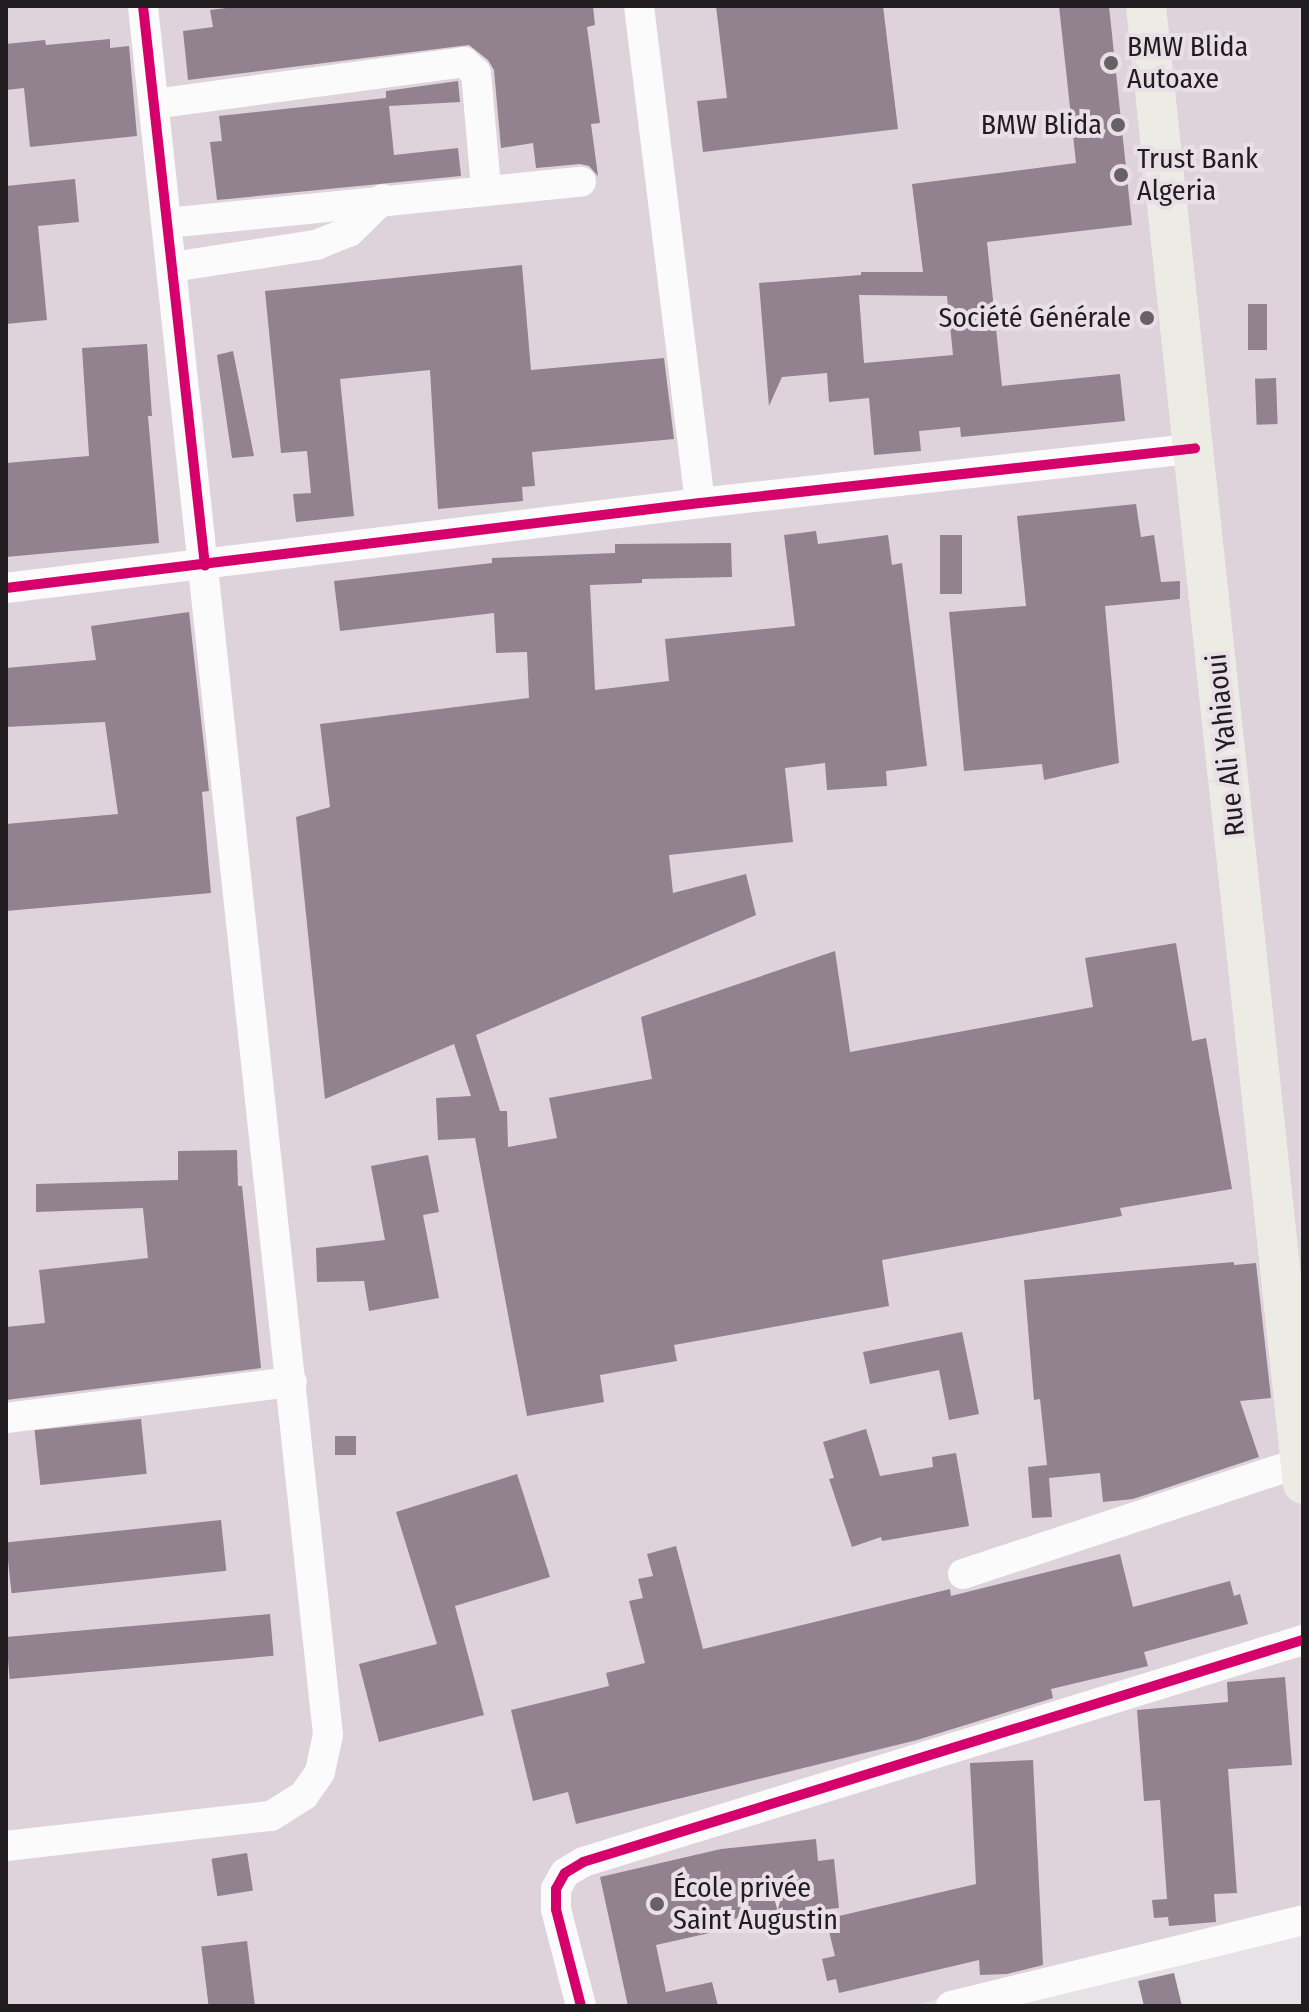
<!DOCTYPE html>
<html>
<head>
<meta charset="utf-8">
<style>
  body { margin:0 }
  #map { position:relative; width:1309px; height:2012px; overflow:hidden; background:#e7e2e6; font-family:"Fira Sans Condensed",sans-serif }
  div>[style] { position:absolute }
  .built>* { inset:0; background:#dfd3db }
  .building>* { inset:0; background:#92818f; transform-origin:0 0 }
  .minor>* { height:30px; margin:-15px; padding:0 15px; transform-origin:15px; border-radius:15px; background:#fbfbfb }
  .major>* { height:40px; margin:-20px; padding:0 20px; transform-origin:20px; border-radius:20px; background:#ecece4 }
  .cycleway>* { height:10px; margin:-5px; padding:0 5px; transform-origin:5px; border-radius:5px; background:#d6006c }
  .dots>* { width:22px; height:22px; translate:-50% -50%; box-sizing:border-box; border:4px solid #eadfe7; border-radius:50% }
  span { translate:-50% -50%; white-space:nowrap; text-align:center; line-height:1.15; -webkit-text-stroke:8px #eadfe7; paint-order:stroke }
  .poi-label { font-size:28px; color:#201c1f }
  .left { translate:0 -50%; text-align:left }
  .right { translate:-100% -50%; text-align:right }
  .street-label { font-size:28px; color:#201c1f }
  .frame { position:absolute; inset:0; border:8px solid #201c1f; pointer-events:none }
</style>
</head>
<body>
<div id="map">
  <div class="built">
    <div style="clip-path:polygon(6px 6px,1303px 6px,1303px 1908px,911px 2006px,6px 2006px)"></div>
  </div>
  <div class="building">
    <div style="clip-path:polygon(243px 6px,593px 6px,595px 25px,587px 27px,600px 123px,591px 124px,598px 176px,589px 166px,580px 164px,536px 168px,533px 143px,501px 148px,494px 70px,488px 60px,469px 45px,188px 80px,183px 31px,213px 27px,210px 10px)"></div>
    <div style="clip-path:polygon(716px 6px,883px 6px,898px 129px,703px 152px,697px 101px,727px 98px)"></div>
    <div style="clip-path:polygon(evenodd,1059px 6px,1109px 6px,1132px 225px,987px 242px,1002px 386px,1120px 374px,1125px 421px,961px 437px,960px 427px,919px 431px,921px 451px,874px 455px,869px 398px,829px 402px,827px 373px,782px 377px,769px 406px,759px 283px,861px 275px,861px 272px,923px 272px,912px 184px,1076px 163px,1059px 6px,859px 295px,947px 296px,953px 355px,864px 363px,859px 295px)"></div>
    <div style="clip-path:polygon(110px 39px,110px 48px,129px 46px,137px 136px,30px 147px,24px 88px,6px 90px,6px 44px,45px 40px,46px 45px)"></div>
    <div style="clip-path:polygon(458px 81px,460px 102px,389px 106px,394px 155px,458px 148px,461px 176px,217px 200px,210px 142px,222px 141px,219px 116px,386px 98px,386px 91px)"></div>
    <div style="clip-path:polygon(75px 179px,79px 222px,38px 226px,47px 320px,6px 324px,6px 186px)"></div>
    <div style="clip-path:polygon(522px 265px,531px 370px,664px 358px,674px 439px,532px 452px,535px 486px,522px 487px,523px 501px,438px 509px,430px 370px,340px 379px,354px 516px,296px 522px,293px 494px,311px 493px,307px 451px,281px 453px,265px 291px)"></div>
    <div style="left:1248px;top:304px;width:19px;height:46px"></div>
    <div style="clip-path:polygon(147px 344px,152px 416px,148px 416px,159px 543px,6px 557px,6px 463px,89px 456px,82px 348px)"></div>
    <div style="clip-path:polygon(233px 351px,254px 456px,232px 458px,217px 355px)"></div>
    <div style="left:1276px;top:378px;width:46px;height:21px;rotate:88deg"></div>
    <div style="clip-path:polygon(1136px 504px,1141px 537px,1154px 535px,1161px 582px,1180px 581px,1180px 599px,1105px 606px,1119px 763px,1044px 780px,1042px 764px,964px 771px,949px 612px,1026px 606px,1017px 516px)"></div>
    <div style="clip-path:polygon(816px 531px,818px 544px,888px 535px,892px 565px,902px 563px,927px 766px,886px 771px,887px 786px,827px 790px,825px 763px,785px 768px,793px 842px,669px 855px,673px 893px,746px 874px,756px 915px,476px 1035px,500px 1111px,507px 1111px,508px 1147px,557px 1138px,549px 1098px,652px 1079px,641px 1017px,835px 951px,850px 1052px,1093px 1007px,1085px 958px,1176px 943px,1192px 1041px,1206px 1038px,1232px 1189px,1120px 1208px,1122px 1216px,882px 1260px,889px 1306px,674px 1345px,677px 1361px,600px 1375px,604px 1402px,527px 1416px,475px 1138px,438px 1140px,436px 1098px,471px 1096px,454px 1044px,325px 1099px,296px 817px,330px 807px,320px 724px,529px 698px,527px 652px,496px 653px,494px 613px,340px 631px,334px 581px,492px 563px,492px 558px,615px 553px,615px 544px,731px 543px,732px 577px,642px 579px,642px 583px,590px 585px,595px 690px,669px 681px,665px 639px,795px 626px,784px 535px)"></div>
    <div style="left:940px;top:535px;width:22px;height:59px"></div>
    <div style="clip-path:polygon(189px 612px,209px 791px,202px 792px,211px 893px,6px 911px,6px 824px,118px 814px,105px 722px,6px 727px,6px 668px,96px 660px,91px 626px)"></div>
    <div style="clip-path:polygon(237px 1150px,238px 1186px,242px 1186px,261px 1368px,6px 1400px,6px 1327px,45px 1323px,39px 1270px,148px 1258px,143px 1208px,36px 1212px,36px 1184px,178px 1180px,178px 1151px)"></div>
    <div style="clip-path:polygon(428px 1155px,439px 1212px,423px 1215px,439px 1298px,369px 1311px,364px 1281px,317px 1282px,316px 1248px,385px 1240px,371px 1166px)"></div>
    <div style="clip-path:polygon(1234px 1262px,1234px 1265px,1256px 1263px,1271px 1398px,1240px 1401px,1259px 1457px,1133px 1499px,1103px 1502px,1100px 1473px,1049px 1478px,1052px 1517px,1032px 1518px,1028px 1467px,1047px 1465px,1040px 1399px,1034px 1400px,1024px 1280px)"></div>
    <div style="clip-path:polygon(962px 1332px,979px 1414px,949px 1420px,939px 1370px,870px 1384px,863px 1352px)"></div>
    <div style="left:141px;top:1419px;width:55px;height:107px;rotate:84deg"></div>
    <div style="clip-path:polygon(866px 1429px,880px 1476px,933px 1467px,932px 1457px,956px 1453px,969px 1526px,882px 1541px,881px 1537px,852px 1547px,829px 1479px,834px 1478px,823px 1442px)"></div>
    <div style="left:356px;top:1436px;width:19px;height:21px;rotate:90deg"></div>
    <div style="clip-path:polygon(517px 1474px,550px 1577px,455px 1606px,484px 1715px,379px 1742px,359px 1664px,437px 1644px,396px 1512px)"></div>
    <div style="left:221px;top:1520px;width:51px;height:216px;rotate:84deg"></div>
    <div style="clip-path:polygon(676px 1546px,703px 1649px,950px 1589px,951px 1596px,1120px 1554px,1133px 1607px,1230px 1581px,1234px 1596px,1240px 1594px,1248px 1624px,1144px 1652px,1148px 1666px,1051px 1689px,1053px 1698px,917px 1740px,576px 1824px,568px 1792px,533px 1801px,511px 1710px,609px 1686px,606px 1673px,645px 1663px,629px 1601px,643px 1598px,638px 1579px,653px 1576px,647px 1554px)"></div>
    <div style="left:270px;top:1614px;width:42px;height:265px;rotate:85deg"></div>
    <div style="clip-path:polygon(1285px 1677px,1292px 1765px,1228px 1769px,1237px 1893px,1214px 1894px,1216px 1922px,1169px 1926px,1168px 1917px,1154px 1918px,1152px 1900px,1167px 1899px,1160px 1800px,1144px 1801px,1137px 1710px,1228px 1702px,1227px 1682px)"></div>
    <div style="clip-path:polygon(1033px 1760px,1043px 1965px,1007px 1974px,980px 1975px,979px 1960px,839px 1993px,836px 1979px,827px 1981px,822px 1959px,835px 1956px,826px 1919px,976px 1884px,970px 1763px)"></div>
    <div style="clip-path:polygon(816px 1839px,818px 1861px,834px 1859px,839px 1908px,711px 1921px,714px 1932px,656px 1945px,666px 1992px,712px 1982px,718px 2006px,628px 2006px,600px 1877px,721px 1849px)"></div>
    <div style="left:247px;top:1853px;width:38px;height:36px;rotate:81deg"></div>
    <div style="left:247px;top:1941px;width:65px;height:46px;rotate:83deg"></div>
    <div style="clip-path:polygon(1174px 1973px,1182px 2006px,1144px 2006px,1138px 1981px)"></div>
  </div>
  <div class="minor">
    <div style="left:639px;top:6px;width:501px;rotate:83deg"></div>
    <div style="left:154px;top:104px;width:313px;rotate:-7.7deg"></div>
    <div style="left:464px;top:62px;width:16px;rotate:43deg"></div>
    <div style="left:476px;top:73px;width:115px;rotate:85deg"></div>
    <div style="left:167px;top:223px;width:416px;rotate:-5.7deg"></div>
    <div style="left:172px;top:267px;width:146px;rotate:-8.7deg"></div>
    <div style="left:316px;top:245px;width:35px;rotate:-22deg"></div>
    <div style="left:349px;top:232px;width:47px;rotate:-44.1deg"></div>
    <div style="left:6px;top:588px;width:699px;rotate:-6.98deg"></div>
    <div style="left:700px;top:503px;width:498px;rotate:-6.3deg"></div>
    <div style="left:6px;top:1418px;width:288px;rotate:-7.2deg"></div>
    <div style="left:963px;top:1574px;width:356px;rotate:-18.3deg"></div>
    <div style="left:6px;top:1846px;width:267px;rotate:-6.5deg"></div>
    <div style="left:271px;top:1816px;width:39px;rotate:-32deg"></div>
    <div style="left:304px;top:1795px;width:28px;rotate:-55deg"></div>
    <div style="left:320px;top:1772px;width:38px;rotate:-78deg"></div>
    <div style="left:328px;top:1735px;width:1739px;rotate:-96.11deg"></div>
    <div style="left:581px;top:2006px;width:100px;rotate:-104.5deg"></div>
    <div style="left:556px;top:1909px;width:20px;rotate:-90deg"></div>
    <div style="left:556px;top:1889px;width:18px;rotate:-61deg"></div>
    <div style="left:565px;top:1873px;width:21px;rotate:-31deg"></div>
    <div style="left:583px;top:1862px;width:753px;rotate:-17.14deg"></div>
    <div style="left:951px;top:2006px;width:362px;rotate:-13.7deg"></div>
  </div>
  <div class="major">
    <div style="left:1146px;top:6px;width:1486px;rotate:83.94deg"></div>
  </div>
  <div class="cycleway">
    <div style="left:143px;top:6px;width:563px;rotate:83.68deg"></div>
    <div style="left:6px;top:588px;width:699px;rotate:-6.98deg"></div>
    <div style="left:700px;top:503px;width:498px;rotate:-6.3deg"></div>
    <div style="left:581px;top:2006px;width:100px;rotate:-104.5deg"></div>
    <div style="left:556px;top:1909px;width:20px;rotate:-90deg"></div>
    <div style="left:556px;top:1889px;width:18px;rotate:-61deg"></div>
    <div style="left:565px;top:1873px;width:21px;rotate:-31deg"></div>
    <div style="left:583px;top:1862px;width:753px;rotate:-17.14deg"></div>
  </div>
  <div class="dots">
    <div style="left:1111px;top:63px;background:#666165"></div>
    <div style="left:1118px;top:125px;background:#666165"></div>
    <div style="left:1121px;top:175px;background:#666165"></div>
    <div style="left:1147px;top:318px;background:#666165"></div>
    <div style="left:657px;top:1904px;background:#666165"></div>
  </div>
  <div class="poi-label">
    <span class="left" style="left:1127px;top:63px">BMW Blida<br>Autoaxe</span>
    <span class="right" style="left:1102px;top:125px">BMW Blida</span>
    <span class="left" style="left:1137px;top:175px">Trust Bank<br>Algeria</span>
    <span class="right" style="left:1131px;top:318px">Société Générale</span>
    <span class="left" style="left:673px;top:1904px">École privée<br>Saint Augustin</span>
  </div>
  <div class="street-label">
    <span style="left:1226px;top:745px;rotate:-96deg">Rue Ali Yahiaoui</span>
  </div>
  <div class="frame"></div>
</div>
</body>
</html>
